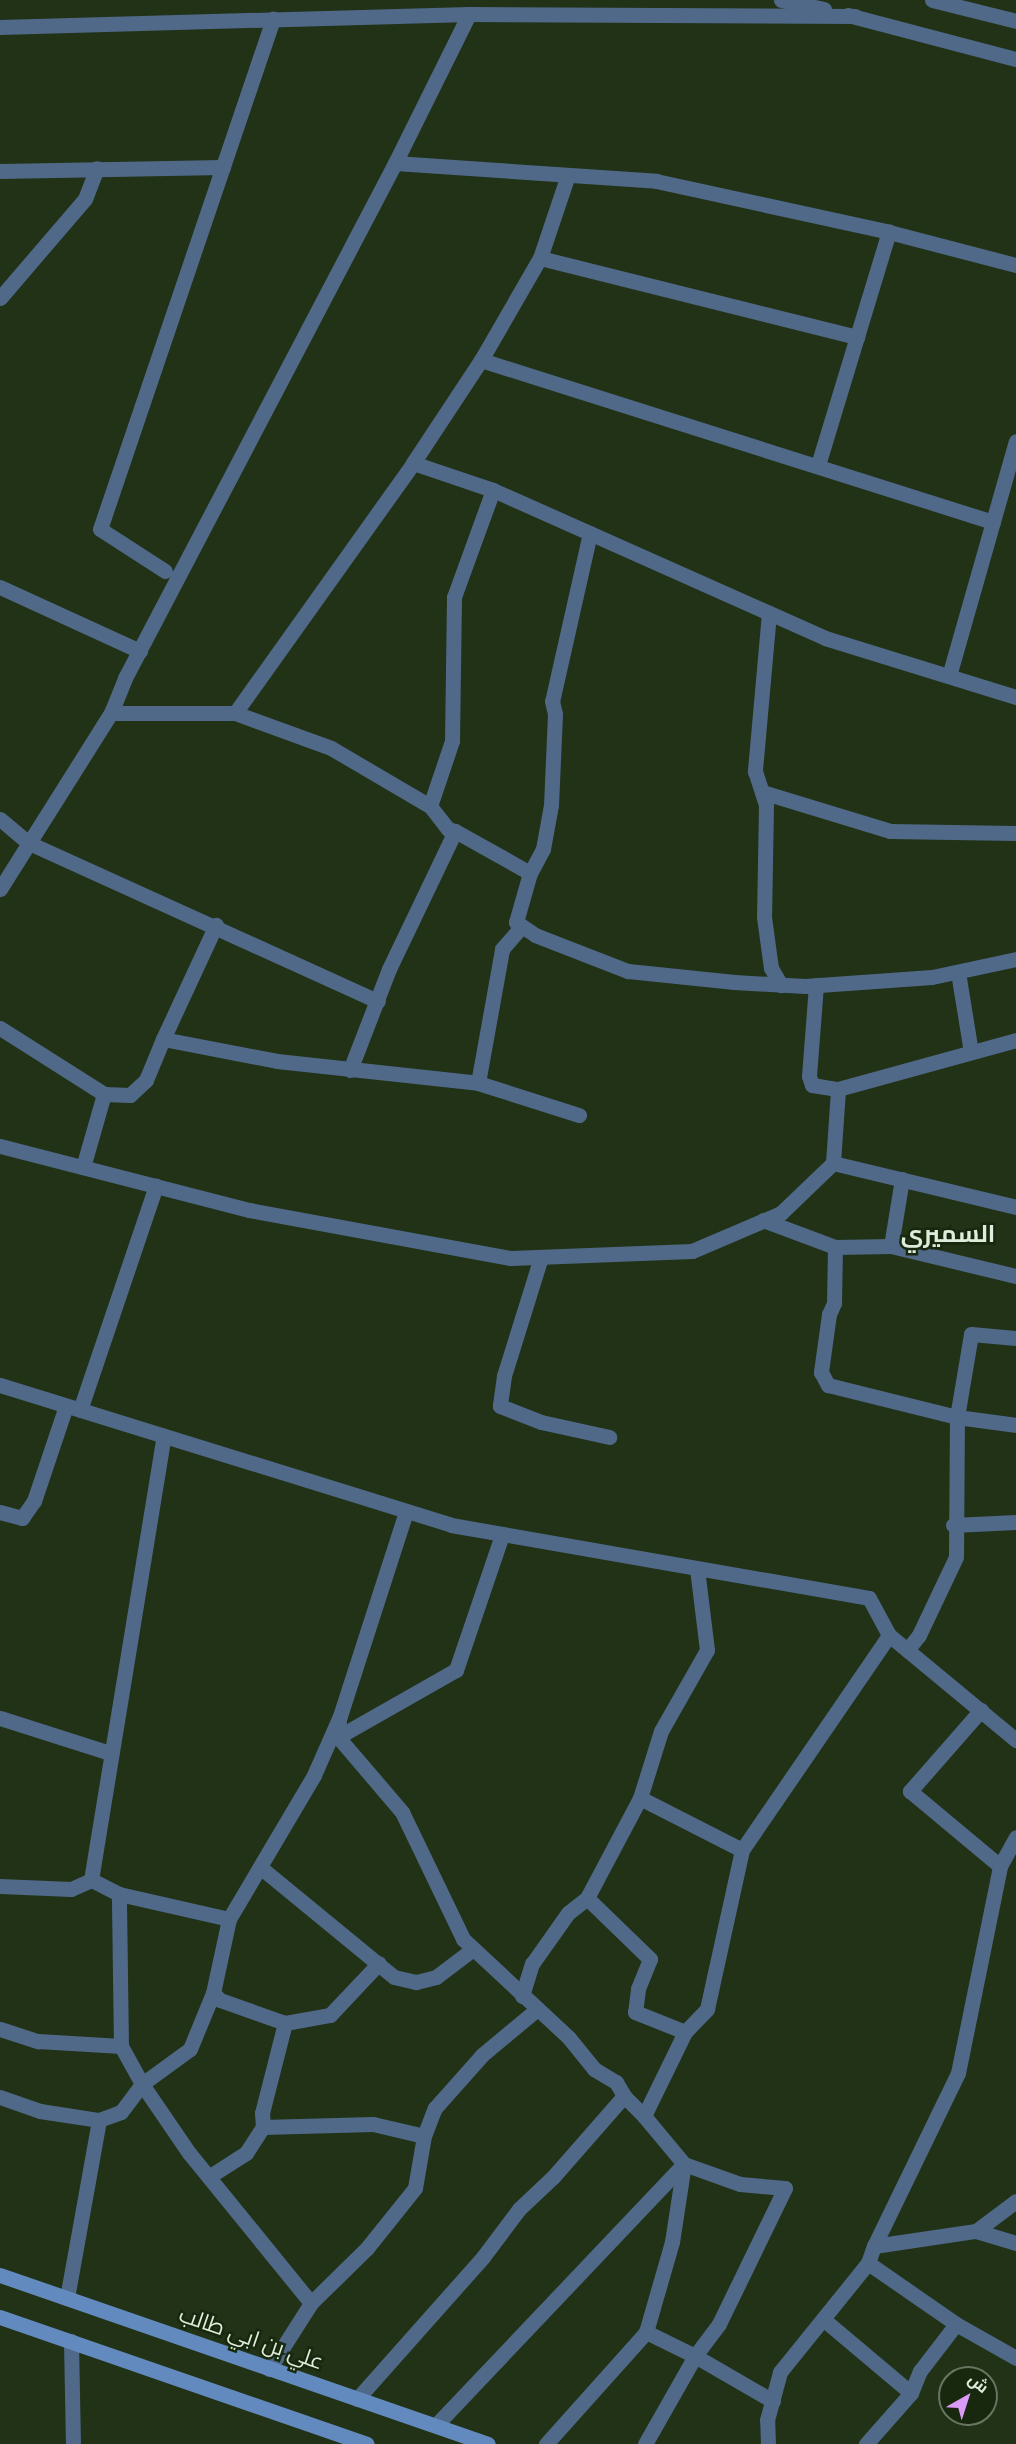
<!DOCTYPE html>
<html>
<head>
<meta charset="utf-8">
<style>
  body { margin:0 }
  #map { position:relative; width:1016px; height:2444px; overflow:hidden; background:#213217; font-family:Karla,Cairo,sans-serif }
  div>[style] { position:absolute }
  .minor>* { height:15px; margin:-7.5px; padding:0 7.5px; transform-origin:7.5px; border-radius:7.5px; background:#506989 }
  .secondary>* { height:15px; margin:-7.5px; padding:0 7.5px; transform-origin:7.5px; border-radius:7.5px; background:#638abe }
  span { translate:-50% -50%; white-space:nowrap; text-align:center; line-height:1.15; -webkit-text-stroke:5px #17280e; paint-order:stroke }
  .street-label { font-size:22px; color:#e0ecdb }
  .neighbourhood-label { font-size:24px; color:#e0ecdb; font-weight:700 }
  .north { position:absolute; left:938px; top:2366px; width:60px; height:60px; box-sizing:border-box; background:#17280e; border:2px solid #677660; border-radius:50%; rotate:39deg; font-size:16px; font-weight:700; line-height:24px; text-align:center; color:#e0ecdb }
  .north::after { content:''; display:block; margin:auto; width:21px; height:27px; background:#da9af6; clip-path:polygon(50% 0,100% 100%,50% 72%,0 100%) }
</style>
</head>
<body>
<div id="map">
  <div class="minor">
    <div style="left:781px;top:0;width:44px;rotate:11.8deg"></div>
    <div style="left:932px;top:0;width:87px;rotate:14deg"></div>
    <div style="left:848px;top:15px;width:174px;rotate:14.7deg"></div>
    <div style="left:0;top:27px;width:469px;rotate:-1.6deg"></div>
    <div style="left:469px;top:14px;width:386px;rotate:0.3deg"></div>
    <div style="left:395px;top:163px;width:262px;rotate:3.9deg"></div>
    <div style="left:656px;top:181px;width:239px;rotate:12.3deg"></div>
    <div style="left:889px;top:232px;width:131px;rotate:14.6deg"></div>
    <div style="left:0;top:171px;width:223px;rotate:-1deg"></div>
    <div style="left:540px;top:258px;width:327px;rotate:14deg"></div>
    <div style="left:0;top:298px;width:130px;rotate:-49.4deg"></div>
    <div style="left:85px;top:199px;width:33px;rotate:-69deg"></div>
    <div style="left:481px;top:360px;width:537px;rotate:17.56deg"></div>
    <div style="left:413px;top:463px;width:84px;rotate:18.6deg"></div>
    <div style="left:493px;top:490px;width:363px;rotate:24deg"></div>
    <div style="left:825px;top:638px;width:200px;rotate:17.2deg"></div>
    <div style="left:818px;top:465px;width:244px;rotate:-73.1deg"></div>
    <div style="left:590px;top:533px;width:172px;rotate:102.7deg"></div>
    <div style="left:552px;top:701px;width:13px;rotate:77deg"></div>
    <div style="left:555px;top:714px;width:91px;rotate:92.5deg"></div>
    <div style="left:551px;top:805px;width:45px;rotate:100.3deg"></div>
    <div style="left:543px;top:849px;width:27px;rotate:118deg"></div>
    <div style="left:530px;top:873px;width:51px;rotate:105.9deg"></div>
    <div style="left:516px;top:922px;width:23px;rotate:34deg"></div>
    <div style="left:535px;top:935px;width:100px;rotate:21.2deg"></div>
    <div style="left:628px;top:971px;width:107px;rotate:5.9deg"></div>
    <div style="left:734px;top:982px;width:71px;rotate:3.2deg"></div>
    <div style="left:805px;top:986px;width:127px;rotate:-4.1deg"></div>
    <div style="left:932px;top:977px;width:86px;rotate:-12.1deg"></div>
    <div style="left:165px;top:571px;width:77px;rotate:-147.1deg"></div>
    <div style="left:100px;top:529px;width:539px;rotate:-71.26deg"></div>
    <div style="left:0;top:587px;width:154px;rotate:24.6deg"></div>
    <div style="left:769px;top:613px;width:159px;rotate:95.1deg"></div>
    <div style="left:755px;top:771px;width:36px;rotate:72deg"></div>
    <div style="left:766px;top:805px;width:112px;rotate:91deg"></div>
    <div style="left:764px;top:917px;width:51px;rotate:82.2deg"></div>
    <div style="left:771px;top:968px;width:20px;rotate:60deg"></div>
    <div style="left:949px;top:676px;width:244px;rotate:-74.1deg"></div>
    <div style="left:111px;top:713px;width:124px"></div>
    <div style="left:235px;top:713px;width:307px;rotate:-54.5deg"></div>
    <div style="left:413px;top:463px;width:123px;rotate:-56.6deg"></div>
    <div style="left:481px;top:360px;width:118px;rotate:-60deg"></div>
    <div style="left:540px;top:258px;width:84px;rotate:-71.4deg"></div>
    <div style="left:235px;top:713px;width:102px;rotate:20deg"></div>
    <div style="left:331px;top:748px;width:115px;rotate:30.4deg"></div>
    <div style="left:430px;top:806px;width:29px;rotate:52deg"></div>
    <div style="left:448px;top:829px;width:7px;rotate:16deg"></div>
    <div style="left:762px;top:792px;width:134px;rotate:16.9deg"></div>
    <div style="left:890px;top:831px;width:126px;rotate:0.9deg"></div>
    <div style="left:430px;top:806px;width:69px;rotate:-71.3deg"></div>
    <div style="left:452px;top:741px;width:144px;rotate:-89.2deg"></div>
    <div style="left:454px;top:597px;width:114px;rotate:-70deg"></div>
    <div style="left:0;top:819px;width:38px;rotate:40deg"></div>
    <div style="left:29px;top:843px;width:383px;rotate:24.4deg"></div>
    <div style="left:0;top:889px;width:208px;rotate:-57.8deg"></div>
    <div style="left:111px;top:713px;width:38px;rotate:-68deg"></div>
    <div style="left:125px;top:678px;width:581px;rotate:-62.33deg"></div>
    <div style="left:395px;top:163px;width:166px;rotate:-63.6deg"></div>
    <div style="left:958px;top:972px;width:81px;rotate:80.8deg"></div>
    <div style="left:816px;top:985px;width:91px;rotate:94.4deg"></div>
    <div style="left:809px;top:1076px;width:9px;rotate:72deg"></div>
    <div style="left:812px;top:1085px;width:26px;rotate:9deg"></div>
    <div style="left:0;top:1028px;width:123px;rotate:32.4deg"></div>
    <div style="left:104px;top:1094px;width:76px;rotate:106deg"></div>
    <div style="left:163px;top:1039px;width:126px;rotate:-65.1deg"></div>
    <div style="left:350px;top:1070px;width:108px;rotate:-68.9deg"></div>
    <div style="left:389px;top:969px;width:153px;rotate:-64.4deg"></div>
    <div style="left:455px;top:831px;width:86px;rotate:29.2deg"></div>
    <div style="left:478px;top:1083px;width:106px;rotate:17.6deg"></div>
    <div style="left:104px;top:1094px;width:26px;rotate:2deg"></div>
    <div style="left:130px;top:1095px;width:22px;rotate:-43deg"></div>
    <div style="left:146px;top:1080px;width:44px;rotate:-67.5deg"></div>
    <div style="left:163px;top:1039px;width:116px;rotate:10.9deg"></div>
    <div style="left:277px;top:1061px;width:202px;rotate:6.2deg"></div>
    <div style="left:478px;top:1083px;width:136px;rotate:-79.8deg"></div>
    <div style="left:502px;top:949px;width:30px;rotate:-49deg"></div>
    <div style="left:0;top:1146px;width:257px;rotate:14.4deg"></div>
    <div style="left:249px;top:1210px;width:266px;rotate:10.4deg"></div>
    <div style="left:511px;top:1258px;width:181px;rotate:-2.2deg"></div>
    <div style="left:692px;top:1251px;width:97px;rotate:-23.1deg"></div>
    <div style="left:781px;top:1213px;width:72px;rotate:-43.9deg"></div>
    <div style="left:833px;top:1163px;width:74px;rotate:-86.1deg"></div>
    <div style="left:838px;top:1089px;width:185px;rotate:-15.4deg"></div>
    <div style="left:833px;top:1163px;width:188px;rotate:13.5deg"></div>
    <div style="left:763px;top:1220px;width:77px;rotate:20.6deg"></div>
    <div style="left:835px;top:1247px;width:56px;rotate:-1deg"></div>
    <div style="left:891px;top:1246px;width:129px;rotate:13.5deg"></div>
    <div style="left:891px;top:1246px;width:68px;rotate:-80.7deg"></div>
    <div style="left:835px;top:1247px;width:56px;rotate:91deg"></div>
    <div style="left:834px;top:1303px;width:12px;rotate:114deg"></div>
    <div style="left:829px;top:1314px;width:59px;rotate:97.9deg"></div>
    <div style="left:821px;top:1372px;width:15px;rotate:62deg"></div>
    <div style="left:828px;top:1385px;width:133px;rotate:13.9deg"></div>
    <div style="left:957px;top:1417px;width:60px;rotate:7.7deg"></div>
    <div style="left:541px;top:1257px;width:125px;rotate:107.3deg"></div>
    <div style="left:504px;top:1376px;width:30px;rotate:98deg"></div>
    <div style="left:500px;top:1406px;width:44px;rotate:21.3deg"></div>
    <div style="left:541px;top:1422px;width:70px;rotate:12.4deg"></div>
    <div style="left:0;top:1385px;width:472px;rotate:17.2deg"></div>
    <div style="left:451px;top:1525px;width:424px;rotate:9.9deg"></div>
    <div style="left:869px;top:1598px;width:42px;rotate:61.6deg"></div>
    <div style="left:80px;top:1410px;width:237px;rotate:-71.3deg"></div>
    <div style="left:0;top:1512px;width:23px;rotate:15deg"></div>
    <div style="left:22px;top:1518px;width:21px;rotate:-55deg"></div>
    <div style="left:34px;top:1501px;width:100px;rotate:-71.4deg"></div>
    <div style="left:953px;top:1525px;width:63px;rotate:-2.7deg"></div>
    <div style="left:907px;top:1650px;width:19px;rotate:-51deg"></div>
    <div style="left:919px;top:1635px;width:86px;rotate:-64.6deg"></div>
    <div style="left:956px;top:1557px;width:140px;rotate:-89.6deg"></div>
    <div style="left:957px;top:1417px;width:84px;rotate:-80.4deg"></div>
    <div style="left:971px;top:1334px;width:45px;rotate:5.1deg"></div>
    <div style="left:981px;top:1710px;width:108px;rotate:131.2deg"></div>
    <div style="left:910px;top:1791px;width:117px;rotate:39.8deg"></div>
    <div style="left:0;top:1718px;width:115px;rotate:17.7deg"></div>
    <div style="left:339px;top:1722px;width:15px;rotate:94deg"></div>
    <div style="left:338px;top:1737px;width:99px;rotate:49.5deg"></div>
    <div style="left:402px;top:1812px;width:141px;rotate:64.3deg"></div>
    <div style="left:463px;top:1939px;width:145px;rotate:43deg"></div>
    <div style="left:569px;top:2038px;width:40px;rotate:51deg"></div>
    <div style="left:594px;top:2069px;width:26px;rotate:31deg"></div>
    <div style="left:616px;top:2082px;width:16px;rotate:60deg"></div>
    <div style="left:624px;top:2096px;width:28px;rotate:45deg"></div>
    <div style="left:338px;top:1737px;width:136px;rotate:-29.6deg"></div>
    <div style="left:456px;top:1670px;width:143px;rotate:-71.2deg"></div>
    <div style="left:640px;top:1798px;width:114px;rotate:27deg"></div>
    <div style="left:260px;top:1867px;width:173px;rotate:39.4deg"></div>
    <div style="left:394px;top:1977px;width:23px;rotate:13deg"></div>
    <div style="left:416px;top:1982px;width:21px;rotate:-14deg"></div>
    <div style="left:436px;top:1977px;width:46px;rotate:-37.1deg"></div>
    <div style="left:0;top:1886px;width:71px;rotate:2.4deg"></div>
    <div style="left:71px;top:1889px;width:22px;rotate:-24deg"></div>
    <div style="left:119px;top:1894px;width:113px;rotate:12.8deg"></div>
    <div style="left:587px;top:1898px;width:88px;rotate:44.1deg"></div>
    <div style="left:650px;top:1959px;width:32px;rotate:112deg"></div>
    <div style="left:638px;top:1989px;width:23px;rotate:97deg"></div>
    <div style="left:635px;top:2012px;width:54px;rotate:21.8deg"></div>
    <div style="left:213px;top:1993px;width:10px;rotate:45deg"></div>
    <div style="left:220px;top:2000px;width:69px;rotate:19.5deg"></div>
    <div style="left:285px;top:2023px;width:46px;rotate:-10.1deg"></div>
    <div style="left:330px;top:2015px;width:71px;rotate:-46.7deg"></div>
    <div style="left:522px;top:1996px;width:34px;rotate:-73deg"></div>
    <div style="left:532px;top:1964px;width:62px;rotate:-54.8deg"></div>
    <div style="left:568px;top:1913px;width:24px;rotate:-38deg"></div>
    <div style="left:587px;top:1898px;width:113px;rotate:-62.1deg"></div>
    <div style="left:640px;top:1798px;width:70px;rotate:-72.6deg"></div>
    <div style="left:661px;top:1731px;width:93px;rotate:-60.4deg"></div>
    <div style="left:707px;top:1650px;width:82px;rotate:-97deg"></div>
    <div style="left:0;top:2029px;width:40px;rotate:18deg"></div>
    <div style="left:38px;top:2041px;width:83px;rotate:3.4deg"></div>
    <div style="left:0;top:2097px;width:42px;rotate:19.3deg"></div>
    <div style="left:40px;top:2111px;width:60px;rotate:8.7deg"></div>
    <div style="left:263px;top:2127px;width:110px;rotate:-1.6deg"></div>
    <div style="left:373px;top:2124px;width:52px;rotate:13.2deg"></div>
    <div style="left:210px;top:2176px;width:43px;rotate:-32.6deg"></div>
    <div style="left:246px;top:2153px;width:31px;rotate:-57deg"></div>
    <div style="left:263px;top:2127px;width:14px;rotate:-94deg"></div>
    <div style="left:262px;top:2113px;width:93px;rotate:-75.7deg"></div>
    <div style="left:976px;top:2231px;width:42px;rotate:16.7deg"></div>
    <div style="left:874px;top:2246px;width:192px;rotate:-64.1deg"></div>
    <div style="left:958px;top:2073px;width:211px;rotate:-78.5deg"></div>
    <div style="left:1000px;top:1866px;width:33px;rotate:-61deg"></div>
    <div style="left:868px;top:2263px;width:107px;rotate:34.7deg"></div>
    <div style="left:956px;top:2324px;width:69px;rotate:29.5deg"></div>
    <div style="left:67px;top:2298px;width:181px;rotate:-79.8deg"></div>
    <div style="left:99px;top:2120px;width:23px;rotate:-20deg"></div>
    <div style="left:121px;top:2112px;width:35px;rotate:-53deg"></div>
    <div style="left:142px;top:2084px;width:43px;rotate:-118.9deg"></div>
    <div style="left:121px;top:2046px;width:152px;rotate:-90.8deg"></div>
    <div style="left:119px;top:1894px;width:31px;rotate:-153deg"></div>
    <div style="left:91px;top:1880px;width:448px;rotate:-80.7deg"></div>
    <div style="left:311px;top:2303px;width:193px;rotate:-129.1deg"></div>
    <div style="left:189px;top:2153px;width:83px;rotate:-124.3deg"></div>
    <div style="left:142px;top:2084px;width:59px;rotate:-36.1deg"></div>
    <div style="left:190px;top:2049px;width:61px;rotate:-67.7deg"></div>
    <div style="left:213px;top:1993px;width:76px;rotate:-77.8deg"></div>
    <div style="left:229px;top:1919px;width:167px;rotate:-59.4deg"></div>
    <div style="left:314px;top:1775px;width:64px;rotate:-66.2deg"></div>
    <div style="left:340px;top:1716px;width:214px;rotate:-72.1deg"></div>
    <div style="left:823px;top:2319px;width:115px;rotate:40.1deg"></div>
    <div style="left:71px;top:2341px;width:103px;rotate:88.9deg"></div>
    <div style="left:269px;top:2369px;width:78px;rotate:-57.5deg"></div>
    <div style="left:311px;top:2303px;width:78px;rotate:-44.5deg"></div>
    <div style="left:367px;top:2248px;width:77px;rotate:-51.3deg"></div>
    <div style="left:415px;top:2188px;width:53px;rotate:-80.2deg"></div>
    <div style="left:424px;top:2136px;width:30px;rotate:-69deg"></div>
    <div style="left:435px;top:2108px;width:71px;rotate:-48.4deg"></div>
    <div style="left:482px;top:2055px;width:70px;rotate:-39.8deg"></div>
    <div style="left:357px;top:2399px;width:190px;rotate:-48.4deg"></div>
    <div style="left:483px;top:2257px;width:60px;rotate:-53.1deg"></div>
    <div style="left:519px;top:2209px;width:47px;rotate:-43.3deg"></div>
    <div style="left:553px;top:2177px;width:108px;rotate:-48.8deg"></div>
    <div style="left:436px;top:2425px;width:360px;rotate:-46.5deg"></div>
    <div style="left:684px;top:2164px;width:59px;rotate:19.7deg"></div>
    <div style="left:740px;top:2184px;width:45px;rotate:5.1deg"></div>
    <div style="left:785px;top:2188px;width:151px;rotate:115.9deg"></div>
    <div style="left:719px;top:2324px;width:40px;rotate:127deg"></div>
    <div style="left:695px;top:2356px;width:55px;rotate:-153.9deg"></div>
    <div style="left:546px;top:2444px;width:150px;rotate:-48.2deg"></div>
    <div style="left:646px;top:2332px;width:94px;rotate:-73.9deg"></div>
    <div style="left:672px;top:2242px;width:79px;rotate:-81.3deg"></div>
    <div style="left:684px;top:2164px;width:62px;rotate:-129.8deg"></div>
    <div style="left:644px;top:2116px;width:93px;rotate:-64deg"></div>
    <div style="left:685px;top:2032px;width:32px;rotate:-46deg"></div>
    <div style="left:707px;top:2009px;width:163px;rotate:-77.6deg"></div>
    <div style="left:742px;top:1850px;width:260px;rotate:-55.6deg"></div>
    <div style="left:889px;top:1635px;width:165px;rotate:39.6deg"></div>
    <div style="left:645px;top:2444px;width:101px;rotate:-60.4deg"></div>
    <div style="left:695px;top:2356px;width:90px;rotate:30deg"></div>
    <div style="left:768px;top:2444px;width:24px;rotate:-92deg"></div>
    <div style="left:767px;top:2420px;width:50px;rotate:-74.8deg"></div>
    <div style="left:780px;top:2372px;width:140px;rotate:-51.1deg"></div>
    <div style="left:868px;top:2263px;width:18px;rotate:-71deg"></div>
    <div style="left:874px;top:2246px;width:103px;rotate:-8.4deg"></div>
    <div style="left:976px;top:2231px;width:50px;rotate:-36.9deg"></div>
    <div style="left:866px;top:2444px;width:68px;rotate:-48.6deg"></div>
    <div style="left:911px;top:2393px;width:24px;rotate:-68deg"></div>
    <div style="left:920px;top:2371px;width:59px;rotate:-52.5deg"></div>
  </div>
  <div class="secondary">
    <div style="left:0;top:2275px;width:516px;rotate:19.1deg"></div>
    <div style="left:0;top:2317px;width:388px;rotate:19.1deg"></div>
  </div>
  <div class="street-label">
    <span style="left:251px;top:2339px;rotate:19deg">علي بن ابي طالب</span>
  </div>
  <div class="neighbourhood-label">
    <span style="left:948px;top:1235px">السميري</span>
  </div>
  <div class="north">ش</div>
</div>
</body>
</html>
